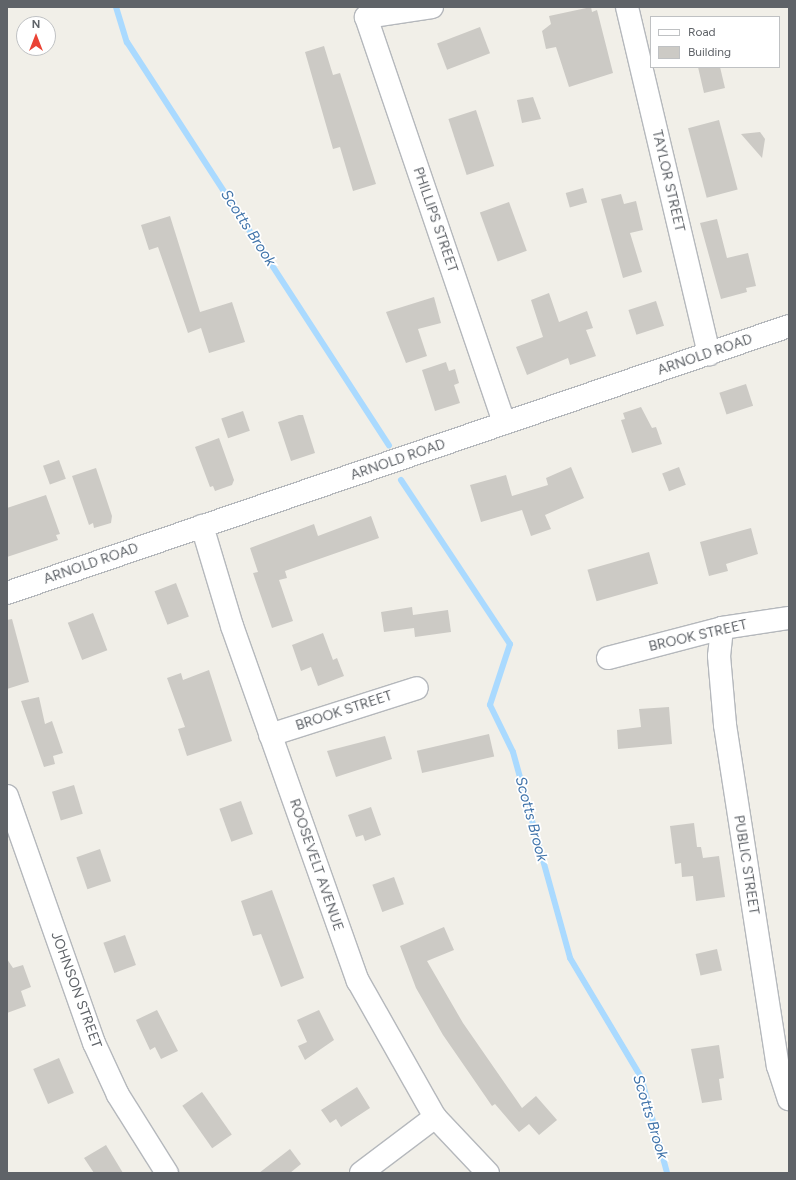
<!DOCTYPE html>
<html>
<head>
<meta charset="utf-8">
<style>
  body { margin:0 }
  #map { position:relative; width:796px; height:1180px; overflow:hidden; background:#f1efe8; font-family:Figtree,sans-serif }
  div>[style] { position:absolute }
  .stream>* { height:6px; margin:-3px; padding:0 3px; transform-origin:3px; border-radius:3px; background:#aadaff }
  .building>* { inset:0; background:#cccac5; transform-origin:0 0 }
  .roads { filter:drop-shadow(1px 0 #b5b8bc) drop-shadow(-1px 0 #b5b8bc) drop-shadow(0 1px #b5b8bc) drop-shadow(0 -1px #b5b8bc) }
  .street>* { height:22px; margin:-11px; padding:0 11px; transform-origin:11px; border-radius:11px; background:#fff }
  span { translate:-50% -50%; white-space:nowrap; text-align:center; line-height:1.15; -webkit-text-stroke:3.5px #fff; paint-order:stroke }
  .street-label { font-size:14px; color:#5f6368 }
  .water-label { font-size:15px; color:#4174aa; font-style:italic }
  .frame { position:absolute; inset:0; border:8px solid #5f6368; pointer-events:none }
  .legend { position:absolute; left:650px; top:16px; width:130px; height:52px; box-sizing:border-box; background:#fff; border:1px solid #bfc1c3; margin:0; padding:5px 7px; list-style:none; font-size:12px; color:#5f6368 }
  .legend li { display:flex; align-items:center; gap:8px; height:20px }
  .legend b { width:20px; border:1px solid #bfc1c3 }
  .north { position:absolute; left:16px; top:16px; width:40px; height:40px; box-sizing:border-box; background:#fff; border:1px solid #bfc1c3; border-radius:50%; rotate:0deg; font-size:11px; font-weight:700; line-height:16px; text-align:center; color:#5f6368 }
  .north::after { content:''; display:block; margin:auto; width:14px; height:18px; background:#ea4335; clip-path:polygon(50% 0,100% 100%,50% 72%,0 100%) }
</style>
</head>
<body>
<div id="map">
  <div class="stream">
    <div style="left:116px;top:7px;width:37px;rotate:73deg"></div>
    <div style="left:127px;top:42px;width:481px;rotate:57deg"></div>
    <div style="left:401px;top:480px;width:197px;rotate:56.4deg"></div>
    <div style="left:510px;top:644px;width:64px;rotate:108.2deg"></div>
    <div style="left:490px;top:705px;width:52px;rotate:63.9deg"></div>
    <div style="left:513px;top:752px;width:214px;rotate:74.5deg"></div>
    <div style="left:570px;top:958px;width:139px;rotate:59.2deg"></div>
    <div style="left:641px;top:1077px;width:99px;rotate:74.8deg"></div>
  </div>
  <div class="building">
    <div style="clip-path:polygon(591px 7px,592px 12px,597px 10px,613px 73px,569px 87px,556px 47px,546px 49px,542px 31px,551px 24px,549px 16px)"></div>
    <div style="left:480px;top:27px;width:28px;height:46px;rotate:69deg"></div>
    <div style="clip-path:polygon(324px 46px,333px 75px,340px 73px,376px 184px,353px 191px,340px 147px,333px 149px,305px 52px)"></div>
    <div style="clip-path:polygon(698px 67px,720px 67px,725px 88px,704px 93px)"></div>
    <div style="clip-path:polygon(533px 97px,541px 119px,522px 123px,517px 100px)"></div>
    <div style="left:476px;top:110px;width:59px;height:29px;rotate:72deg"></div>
    <div style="left:719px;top:120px;width:72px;height:32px;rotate:75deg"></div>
    <div style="clip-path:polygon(760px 132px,765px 139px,762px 158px,741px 134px)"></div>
    <div style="left:583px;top:188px;width:15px;height:18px;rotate:74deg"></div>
    <div style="clip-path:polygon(621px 194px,624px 204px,636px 201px,643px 230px,630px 233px,642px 272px,623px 278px,601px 199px)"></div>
    <div style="left:509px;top:202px;width:52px;height:31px;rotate:70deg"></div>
    <div style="clip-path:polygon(170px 216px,200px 312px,232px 302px,245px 342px,209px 353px,201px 328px,188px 333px,158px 247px,149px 250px,141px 225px)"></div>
    <div style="clip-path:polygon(717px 219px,727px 258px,748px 253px,756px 286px,746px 288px,747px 292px,721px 299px,700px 223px)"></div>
    <div style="clip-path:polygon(549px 293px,559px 322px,587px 311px,593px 328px,586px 330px,596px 356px,570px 365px,568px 358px,527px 375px,516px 347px,543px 337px,531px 300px)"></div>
    <div style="clip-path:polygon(434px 297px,441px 323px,418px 329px,427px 356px,406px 363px,386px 312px)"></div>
    <div style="left:656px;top:301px;width:26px;height:29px;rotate:72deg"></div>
    <div style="clip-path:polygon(446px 362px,449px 371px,455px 369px,459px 383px,454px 385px,460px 403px,435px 411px,422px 370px)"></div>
    <div style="left:746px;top:384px;width:23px;height:28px;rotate:72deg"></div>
    <div style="clip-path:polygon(641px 407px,652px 428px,656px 427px,662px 444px,632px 453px,621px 420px,625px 419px,623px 413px)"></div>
    <div style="left:243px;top:411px;width:21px;height:23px;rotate:71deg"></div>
    <div style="clip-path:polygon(299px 415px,303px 415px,315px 453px,291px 461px,278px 422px)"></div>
    <div style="clip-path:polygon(219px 438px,234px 480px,232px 485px,215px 491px,213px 486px,210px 487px,195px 447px)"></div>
    <div style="left:59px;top:460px;width:20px;height:17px;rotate:70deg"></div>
    <div style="clip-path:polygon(571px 467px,584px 498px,545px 515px,551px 529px,531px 536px,522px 510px,481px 522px,470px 485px,506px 475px,512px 496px,548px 485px,546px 478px)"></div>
    <div style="left:679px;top:467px;width:19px;height:18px;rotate:69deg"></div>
    <div style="clip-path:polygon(96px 468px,112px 516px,111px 523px,94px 528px,93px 523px,89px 525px,72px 476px)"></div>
    <div style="clip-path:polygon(46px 495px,60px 534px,56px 535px,58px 540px,7px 557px,7px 508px)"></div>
    <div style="clip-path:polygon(371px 516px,379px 538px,285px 571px,287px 578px,279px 580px,293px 621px,272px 628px,253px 573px,258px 572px,250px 548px,314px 524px,318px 536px)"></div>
    <div style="clip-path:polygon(751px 528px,758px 554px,726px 564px,728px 571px,709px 576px,700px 542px)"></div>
    <div style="left:649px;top:552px;width:33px;height:64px;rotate:74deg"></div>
    <div style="left:176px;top:583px;width:36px;height:23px;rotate:69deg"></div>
    <div style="clip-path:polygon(412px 607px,413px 615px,448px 610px,451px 632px,415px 637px,414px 628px,384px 632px,381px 612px)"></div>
    <div style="left:93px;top:613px;width:40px;height:27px;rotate:69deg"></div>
    <div style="clip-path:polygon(12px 619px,29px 682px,7px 689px,7px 620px)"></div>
    <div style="clip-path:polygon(323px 633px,333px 660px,337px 658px,344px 676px,318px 686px,311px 667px,301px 671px,292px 645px)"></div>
    <div style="clip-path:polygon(209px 670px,232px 741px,187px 756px,178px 729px,185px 727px,167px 678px,181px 673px,183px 680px)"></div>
    <div style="clip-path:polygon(39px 697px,45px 724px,52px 721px,63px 753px,53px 756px,55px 764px,44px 767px,21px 701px)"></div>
    <div style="clip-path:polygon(669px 707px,672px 744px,618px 749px,617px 730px,641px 727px,639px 709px)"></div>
    <div style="left:489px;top:734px;width:23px;height:74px;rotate:77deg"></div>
    <div style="clip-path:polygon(385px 736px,392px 759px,336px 777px,327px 751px)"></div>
    <div style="left:74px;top:785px;width:30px;height:23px;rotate:73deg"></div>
    <div style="left:241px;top:801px;width:35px;height:23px;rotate:70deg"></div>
    <div style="clip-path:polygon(371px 807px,381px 835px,365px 841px,363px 835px,356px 837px,348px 815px)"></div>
    <div style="clip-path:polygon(694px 823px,697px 847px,701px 847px,703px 858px,719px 856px,725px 897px,696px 901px,693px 876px,682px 877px,681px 863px,675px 864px,670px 826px)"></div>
    <div style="left:100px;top:849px;width:34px;height:25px;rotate:71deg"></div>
    <div style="left:394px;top:877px;width:29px;height:23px;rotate:70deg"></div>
    <div style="clip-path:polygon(272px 890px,304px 978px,281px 987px,261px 934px,253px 936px,241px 901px)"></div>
    <div style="clip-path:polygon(444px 927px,454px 950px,427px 961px,463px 1023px,522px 1108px,536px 1096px,557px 1120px,539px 1135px,529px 1124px,519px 1132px,495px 1104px,492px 1106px,443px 1035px,416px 988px,400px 946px)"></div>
    <div style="left:125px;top:935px;width:32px;height:23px;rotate:70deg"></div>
    <div style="left:717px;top:949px;width:22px;height:22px;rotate:77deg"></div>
    <div style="clip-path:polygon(7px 959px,13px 968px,23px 965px,31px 987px,21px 991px,26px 1006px,7px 1013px)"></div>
    <div style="clip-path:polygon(157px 1010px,178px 1051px,161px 1059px,155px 1047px,150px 1050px,136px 1020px)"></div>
    <div style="clip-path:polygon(319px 1010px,334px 1040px,305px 1060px,298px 1046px,307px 1042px,297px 1020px)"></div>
    <div style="clip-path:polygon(719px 1045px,724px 1078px,719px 1079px,722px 1100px,702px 1103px,691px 1049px)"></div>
    <div style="left:59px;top:1058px;width:38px;height:28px;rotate:67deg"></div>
    <div style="clip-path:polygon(357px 1087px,370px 1108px,341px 1127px,336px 1119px,330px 1123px,321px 1110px)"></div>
    <div style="left:202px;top:1092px;width:52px;height:24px;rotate:55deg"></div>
    <div style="clip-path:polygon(106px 1145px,123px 1173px,94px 1173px,84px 1158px)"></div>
    <div style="clip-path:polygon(290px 1149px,301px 1164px,290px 1173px,259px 1173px)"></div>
  </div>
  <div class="roads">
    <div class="street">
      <div style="left:432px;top:7px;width:67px;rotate:171.4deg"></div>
      <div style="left:366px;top:17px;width:429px;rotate:71.2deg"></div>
      <div style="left:627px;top:7px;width:357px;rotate:76.7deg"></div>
      <div style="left:202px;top:526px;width:104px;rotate:73.3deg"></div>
      <div style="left:232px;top:626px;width:377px;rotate:70.5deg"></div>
      <div style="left:358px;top:981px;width:156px;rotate:60.5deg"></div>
      <div style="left:435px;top:1117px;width:77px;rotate:46.6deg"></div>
      <div style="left:7px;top:593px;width:826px;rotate:-18.85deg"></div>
      <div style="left:722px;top:628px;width:28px;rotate:96deg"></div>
      <div style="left:719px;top:656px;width:69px;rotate:85deg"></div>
      <div style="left:725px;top:725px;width:345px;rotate:81.2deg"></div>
      <div style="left:778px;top:1066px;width:35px;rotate:72deg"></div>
      <div style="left:608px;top:658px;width:118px;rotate:-14.7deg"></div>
      <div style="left:722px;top:628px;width:68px;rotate:-8.5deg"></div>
      <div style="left:270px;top:735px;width:154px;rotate:-17.7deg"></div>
      <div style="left:7px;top:796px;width:262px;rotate:70.6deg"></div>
      <div style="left:94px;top:1043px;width:57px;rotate:65.2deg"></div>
      <div style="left:118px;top:1095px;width:92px;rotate:57.9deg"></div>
      <div style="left:361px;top:1173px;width:93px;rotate:-37.1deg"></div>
    </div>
  </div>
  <div class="street-label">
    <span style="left:668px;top:181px;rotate:77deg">TAYLOR STREET</span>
    <span style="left:435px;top:220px;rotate:71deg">PHILLIPS STREET</span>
    <span style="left:705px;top:355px;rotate:-19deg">ARNOLD ROAD</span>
    <span style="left:398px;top:460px;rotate:-19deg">ARNOLD ROAD</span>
    <span style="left:91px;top:564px;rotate:-19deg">ARNOLD ROAD</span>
    <span style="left:698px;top:636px;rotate:-13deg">BROOK STREET</span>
    <span style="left:344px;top:711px;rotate:-18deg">BROOK STREET</span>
    <span style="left:316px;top:865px;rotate:71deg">ROOSEVELT AVENUE</span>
    <span style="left:746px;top:865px;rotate:81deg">PUBLIC STREET</span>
    <span style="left:76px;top:990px;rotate:70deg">JOHNSON STREET</span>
  </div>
  <div class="water-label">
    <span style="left:248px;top:228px;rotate:57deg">Scotts Brook</span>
    <span style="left:531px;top:819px;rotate:75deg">Scotts Brook</span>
    <span style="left:650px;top:1117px;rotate:73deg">Scotts Brook</span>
  </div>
  <div class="frame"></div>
  <ul class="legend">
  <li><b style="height:5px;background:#fff"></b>Road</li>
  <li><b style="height:11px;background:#cccac5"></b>Building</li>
  </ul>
  <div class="north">N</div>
</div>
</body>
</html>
